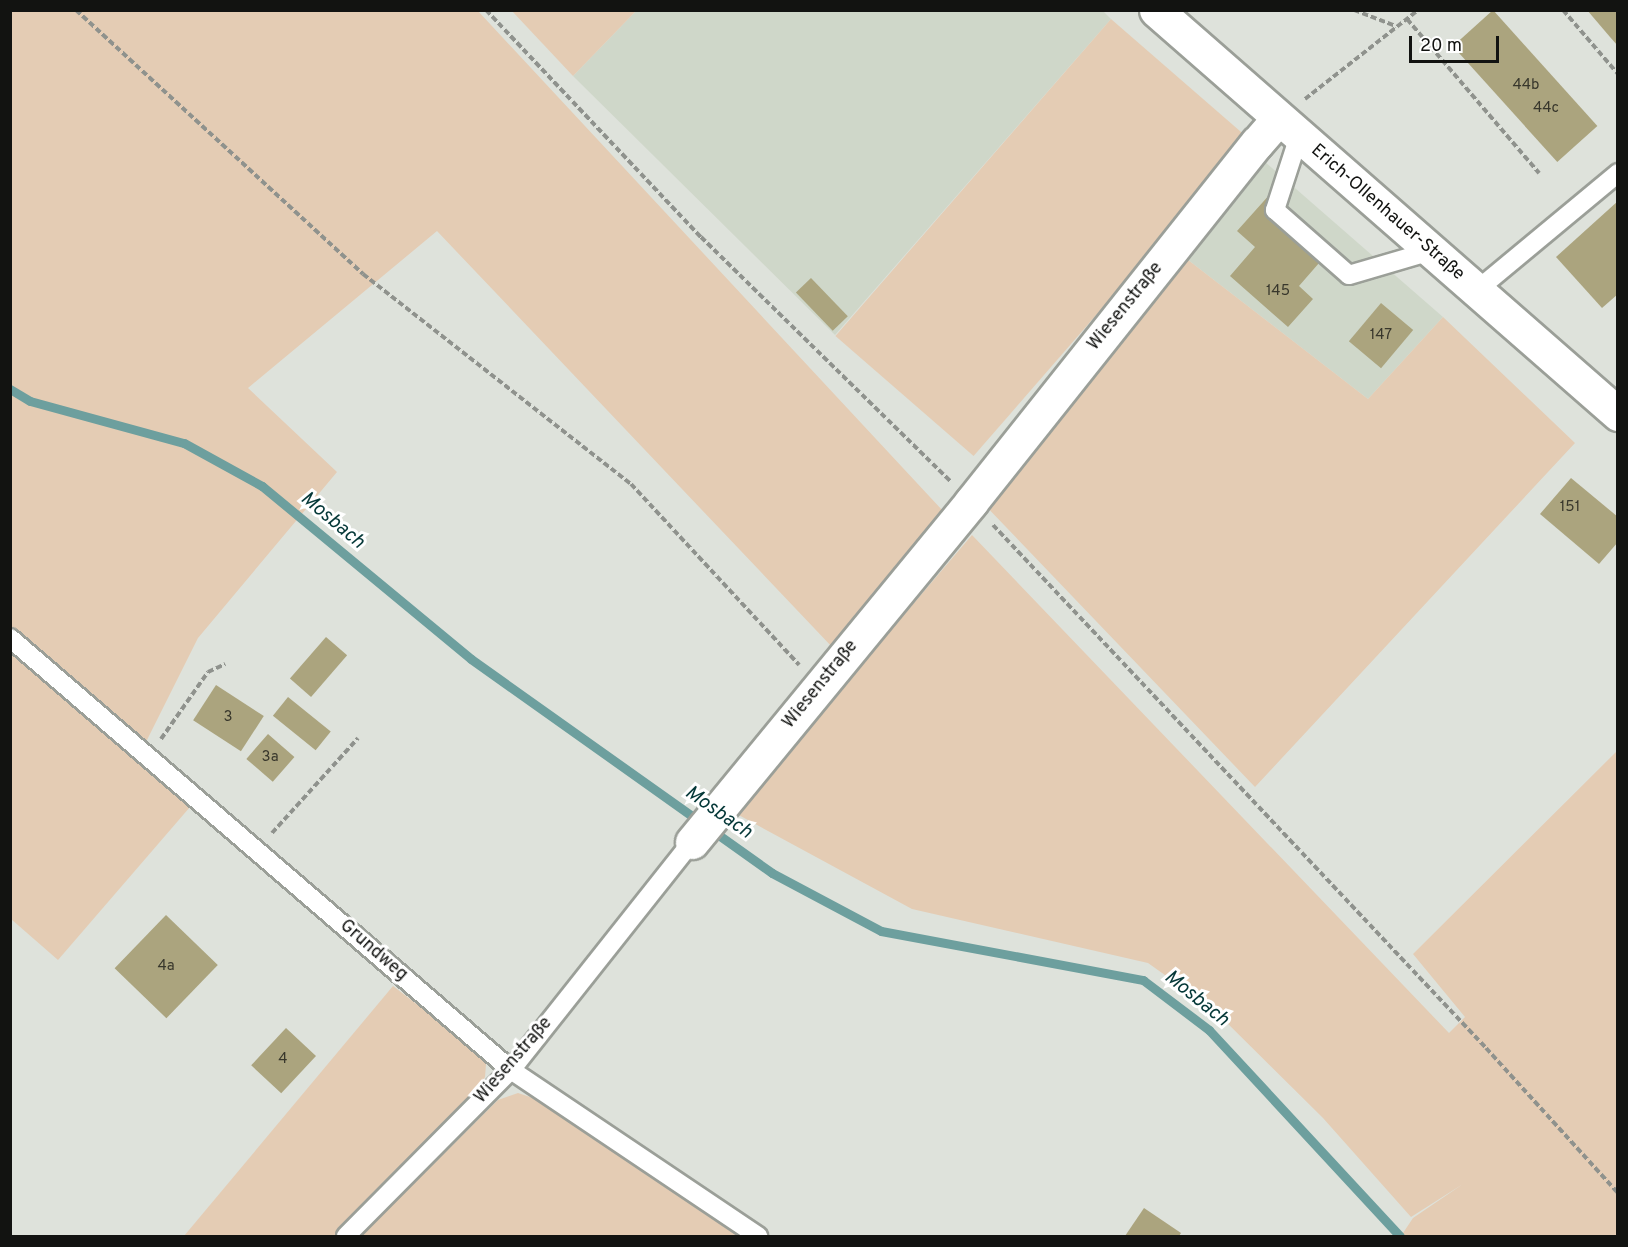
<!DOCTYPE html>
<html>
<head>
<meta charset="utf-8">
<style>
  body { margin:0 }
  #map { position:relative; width:1628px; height:1247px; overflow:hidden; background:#dee2db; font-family:Overpass,sans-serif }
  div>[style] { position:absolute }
  .built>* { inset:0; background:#cfd7c9 }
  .green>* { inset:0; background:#e4ccb4; transform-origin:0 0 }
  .stream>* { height:9px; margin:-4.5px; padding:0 4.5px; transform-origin:4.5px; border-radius:4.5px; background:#6d9f9e }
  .building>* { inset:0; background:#aba47e; transform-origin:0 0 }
  .path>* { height:4px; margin-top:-2px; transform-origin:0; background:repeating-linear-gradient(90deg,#8f928d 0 6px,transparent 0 9px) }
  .roads { filter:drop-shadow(2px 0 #9b9f98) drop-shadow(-2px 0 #9b9f98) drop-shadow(0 2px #9b9f98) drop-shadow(0 -2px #9b9f98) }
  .lane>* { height:18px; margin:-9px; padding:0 9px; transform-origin:9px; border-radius:9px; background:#fff }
  .street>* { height:33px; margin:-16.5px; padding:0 16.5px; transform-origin:16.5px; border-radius:16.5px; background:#fff }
  .secondary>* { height:33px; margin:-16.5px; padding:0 16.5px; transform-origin:16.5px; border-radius:16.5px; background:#fff }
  span { translate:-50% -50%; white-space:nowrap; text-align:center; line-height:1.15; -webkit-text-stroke:6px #fff; paint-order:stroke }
  .number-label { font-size:15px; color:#38372c }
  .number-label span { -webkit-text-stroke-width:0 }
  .street-label { font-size:18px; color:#121311 }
  .water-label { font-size:20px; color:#053838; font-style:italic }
  .frame { position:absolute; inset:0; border:12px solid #121311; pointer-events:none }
  .scale { position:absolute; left:1409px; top:36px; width:90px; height:27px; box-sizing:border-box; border:3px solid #121311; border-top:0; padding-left:8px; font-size:18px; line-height:21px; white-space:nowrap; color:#121311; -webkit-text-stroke:4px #fff; paint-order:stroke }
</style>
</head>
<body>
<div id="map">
  <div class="built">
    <div style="clip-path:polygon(1102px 10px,1111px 19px,835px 335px,573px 76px,636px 11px)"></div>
    <div style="clip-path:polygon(1265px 162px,1443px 317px,1368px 399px,1179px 253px)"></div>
  </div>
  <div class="green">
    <div style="clip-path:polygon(11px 11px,478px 11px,943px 511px,833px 648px,437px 231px,248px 388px,337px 472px,198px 638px,146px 742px,11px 627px)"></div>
    <div style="clip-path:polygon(512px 11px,636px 11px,573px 76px)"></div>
    <div style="left:1111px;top:19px;width:183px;height:420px;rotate:41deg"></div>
    <div style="clip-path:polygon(1179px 253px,1368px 399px,1443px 317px,1575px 443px,1255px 787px,981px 501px)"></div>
    <div style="clip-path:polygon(972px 535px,1449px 1033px,1465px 1017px,1413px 954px,1617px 751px,1617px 1236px,1401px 1236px,1413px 1218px,1463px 1184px,1411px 1217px,1323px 1118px,1214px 1010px,1148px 963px,912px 909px,735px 813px)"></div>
    <div style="clip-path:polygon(11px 651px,190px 807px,58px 960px,11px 919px)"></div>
    <div style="clip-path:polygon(393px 986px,474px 1048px,486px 1064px,485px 1077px,478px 1089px,334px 1236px,184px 1236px)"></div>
    <div style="clip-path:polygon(518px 1093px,542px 1101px,742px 1236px,361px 1236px,498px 1100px)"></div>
  </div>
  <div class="stream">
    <div style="left:10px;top:389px;width:23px;rotate:31deg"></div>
    <div style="left:30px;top:401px;width:160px;rotate:15.3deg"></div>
    <div style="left:184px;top:443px;width:89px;rotate:28.9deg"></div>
    <div style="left:262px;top:486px;width:271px;rotate:39.6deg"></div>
    <div style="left:471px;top:659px;width:369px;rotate:35.4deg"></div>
    <div style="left:772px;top:873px;width:123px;rotate:28deg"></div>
    <div style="left:881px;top:931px;width:267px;rotate:10.6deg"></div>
    <div style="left:1143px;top:980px;width:83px;rotate:37.1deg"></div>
    <div style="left:1209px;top:1030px;width:281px;rotate:47.2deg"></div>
  </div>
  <div class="building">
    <div style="left:1493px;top:10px;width:156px;height:54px;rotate:48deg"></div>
    <div style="clip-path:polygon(1587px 10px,1618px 10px,1618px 46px,1610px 37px)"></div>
    <div style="clip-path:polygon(1271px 193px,1333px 247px,1299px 286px,1313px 299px,1288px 327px,1230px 276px,1255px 247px,1237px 231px)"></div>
    <div style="clip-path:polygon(1618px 201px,1618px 294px,1602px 308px,1556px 257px)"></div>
    <div style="left:811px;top:278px;width:53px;height:21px;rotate:46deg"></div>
    <div style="left:1381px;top:303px;width:42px;height:50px;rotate:40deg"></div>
    <div style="clip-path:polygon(1571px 478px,1618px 517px,1618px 542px,1599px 564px,1540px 514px)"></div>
    <div style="left:326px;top:637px;width:28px;height:55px;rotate:41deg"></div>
    <div style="left:216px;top:685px;width:57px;height:42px;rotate:33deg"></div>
    <div style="left:288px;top:697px;width:55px;height:24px;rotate:39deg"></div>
    <div style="left:268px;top:734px;width:35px;height:33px;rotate:41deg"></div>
    <div style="left:166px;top:915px;width:72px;height:74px;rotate:44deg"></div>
    <div style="left:286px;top:1028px;width:41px;height:51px;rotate:43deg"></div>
    <div style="clip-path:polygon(1144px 1208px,1181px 1233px,1179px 1236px,1125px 1236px)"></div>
  </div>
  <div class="path">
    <div style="left:76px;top:10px;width:390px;rotate:42.6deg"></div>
    <div style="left:363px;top:274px;width:340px;rotate:38.1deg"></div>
    <div style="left:631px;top:484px;width:247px;rotate:47.1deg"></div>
    <div style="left:486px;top:10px;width:313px;rotate:46.6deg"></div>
    <div style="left:701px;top:237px;width:349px;rotate:44.4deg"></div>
    <div style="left:1354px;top:10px;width:45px;rotate:20.9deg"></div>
    <div style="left:1563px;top:10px;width:84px;rotate:49.3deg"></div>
    <div style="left:1407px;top:19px;width:203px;rotate:49.4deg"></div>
    <div style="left:1305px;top:99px;width:144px;rotate:-38.2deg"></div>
    <div style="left:993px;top:525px;width:719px;rotate:46.69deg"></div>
    <div style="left:1486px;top:1048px;width:196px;rotate:47.7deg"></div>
    <div style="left:161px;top:739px;width:82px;rotate:-55deg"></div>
    <div style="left:208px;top:672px;width:19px;rotate:-25deg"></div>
    <div style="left:272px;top:833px;width:128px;rotate:-47.8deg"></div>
  </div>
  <div class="roads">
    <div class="lane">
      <div style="left:1299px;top:136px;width:78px;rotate:108deg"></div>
      <div style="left:1275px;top:210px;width:98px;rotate:41.3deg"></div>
      <div style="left:1349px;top:275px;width:85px;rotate:-16.3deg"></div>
      <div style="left:1476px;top:291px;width:185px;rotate:-39.7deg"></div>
      <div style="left:10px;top:638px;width:662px;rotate:40.77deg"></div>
      <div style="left:511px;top:1070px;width:298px;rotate:33.9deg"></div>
      <div style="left:346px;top:1236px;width:234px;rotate:-45.2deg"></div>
      <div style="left:511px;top:1070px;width:291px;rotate:-51.6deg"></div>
    </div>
    <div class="street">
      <div style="left:692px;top:842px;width:440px;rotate:-50.6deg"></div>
      <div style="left:971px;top:502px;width:459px;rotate:-51.5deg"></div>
      <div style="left:1257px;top:143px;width:33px;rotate:-49deg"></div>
    </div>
    <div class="secondary">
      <div style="left:1156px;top:10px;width:614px;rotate:41.17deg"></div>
    </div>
  </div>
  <div class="number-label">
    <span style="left:1526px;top:86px">44b</span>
    <span style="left:1546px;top:109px">44c</span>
    <span style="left:1278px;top:292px">145</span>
    <span style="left:1381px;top:336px">147</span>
    <span style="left:1570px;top:508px">151</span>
    <span style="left:228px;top:718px">3</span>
    <span style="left:270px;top:758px">3a</span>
    <span style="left:166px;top:967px">4a</span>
    <span style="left:283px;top:1060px">4</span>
  </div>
  <div class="street-label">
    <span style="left:1387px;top:213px;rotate:41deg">Erich-Ollenhauer-Straße</span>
    <span style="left:1126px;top:307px;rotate:-51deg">Wiesenstraße</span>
    <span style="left:821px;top:685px;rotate:-51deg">Wiesenstraße</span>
    <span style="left:373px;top:951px;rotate:41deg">Grundweg</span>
    <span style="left:514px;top:1061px;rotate:-49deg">Wiesenstraße</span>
  </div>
  <div class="water-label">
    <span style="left:332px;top:521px;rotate:40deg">Mosbach</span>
    <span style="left:718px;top:813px;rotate:35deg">Mosbach</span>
    <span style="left:1196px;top:999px;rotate:39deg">Mosbach</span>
  </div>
  <div class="frame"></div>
  <div class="scale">20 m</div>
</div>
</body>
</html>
